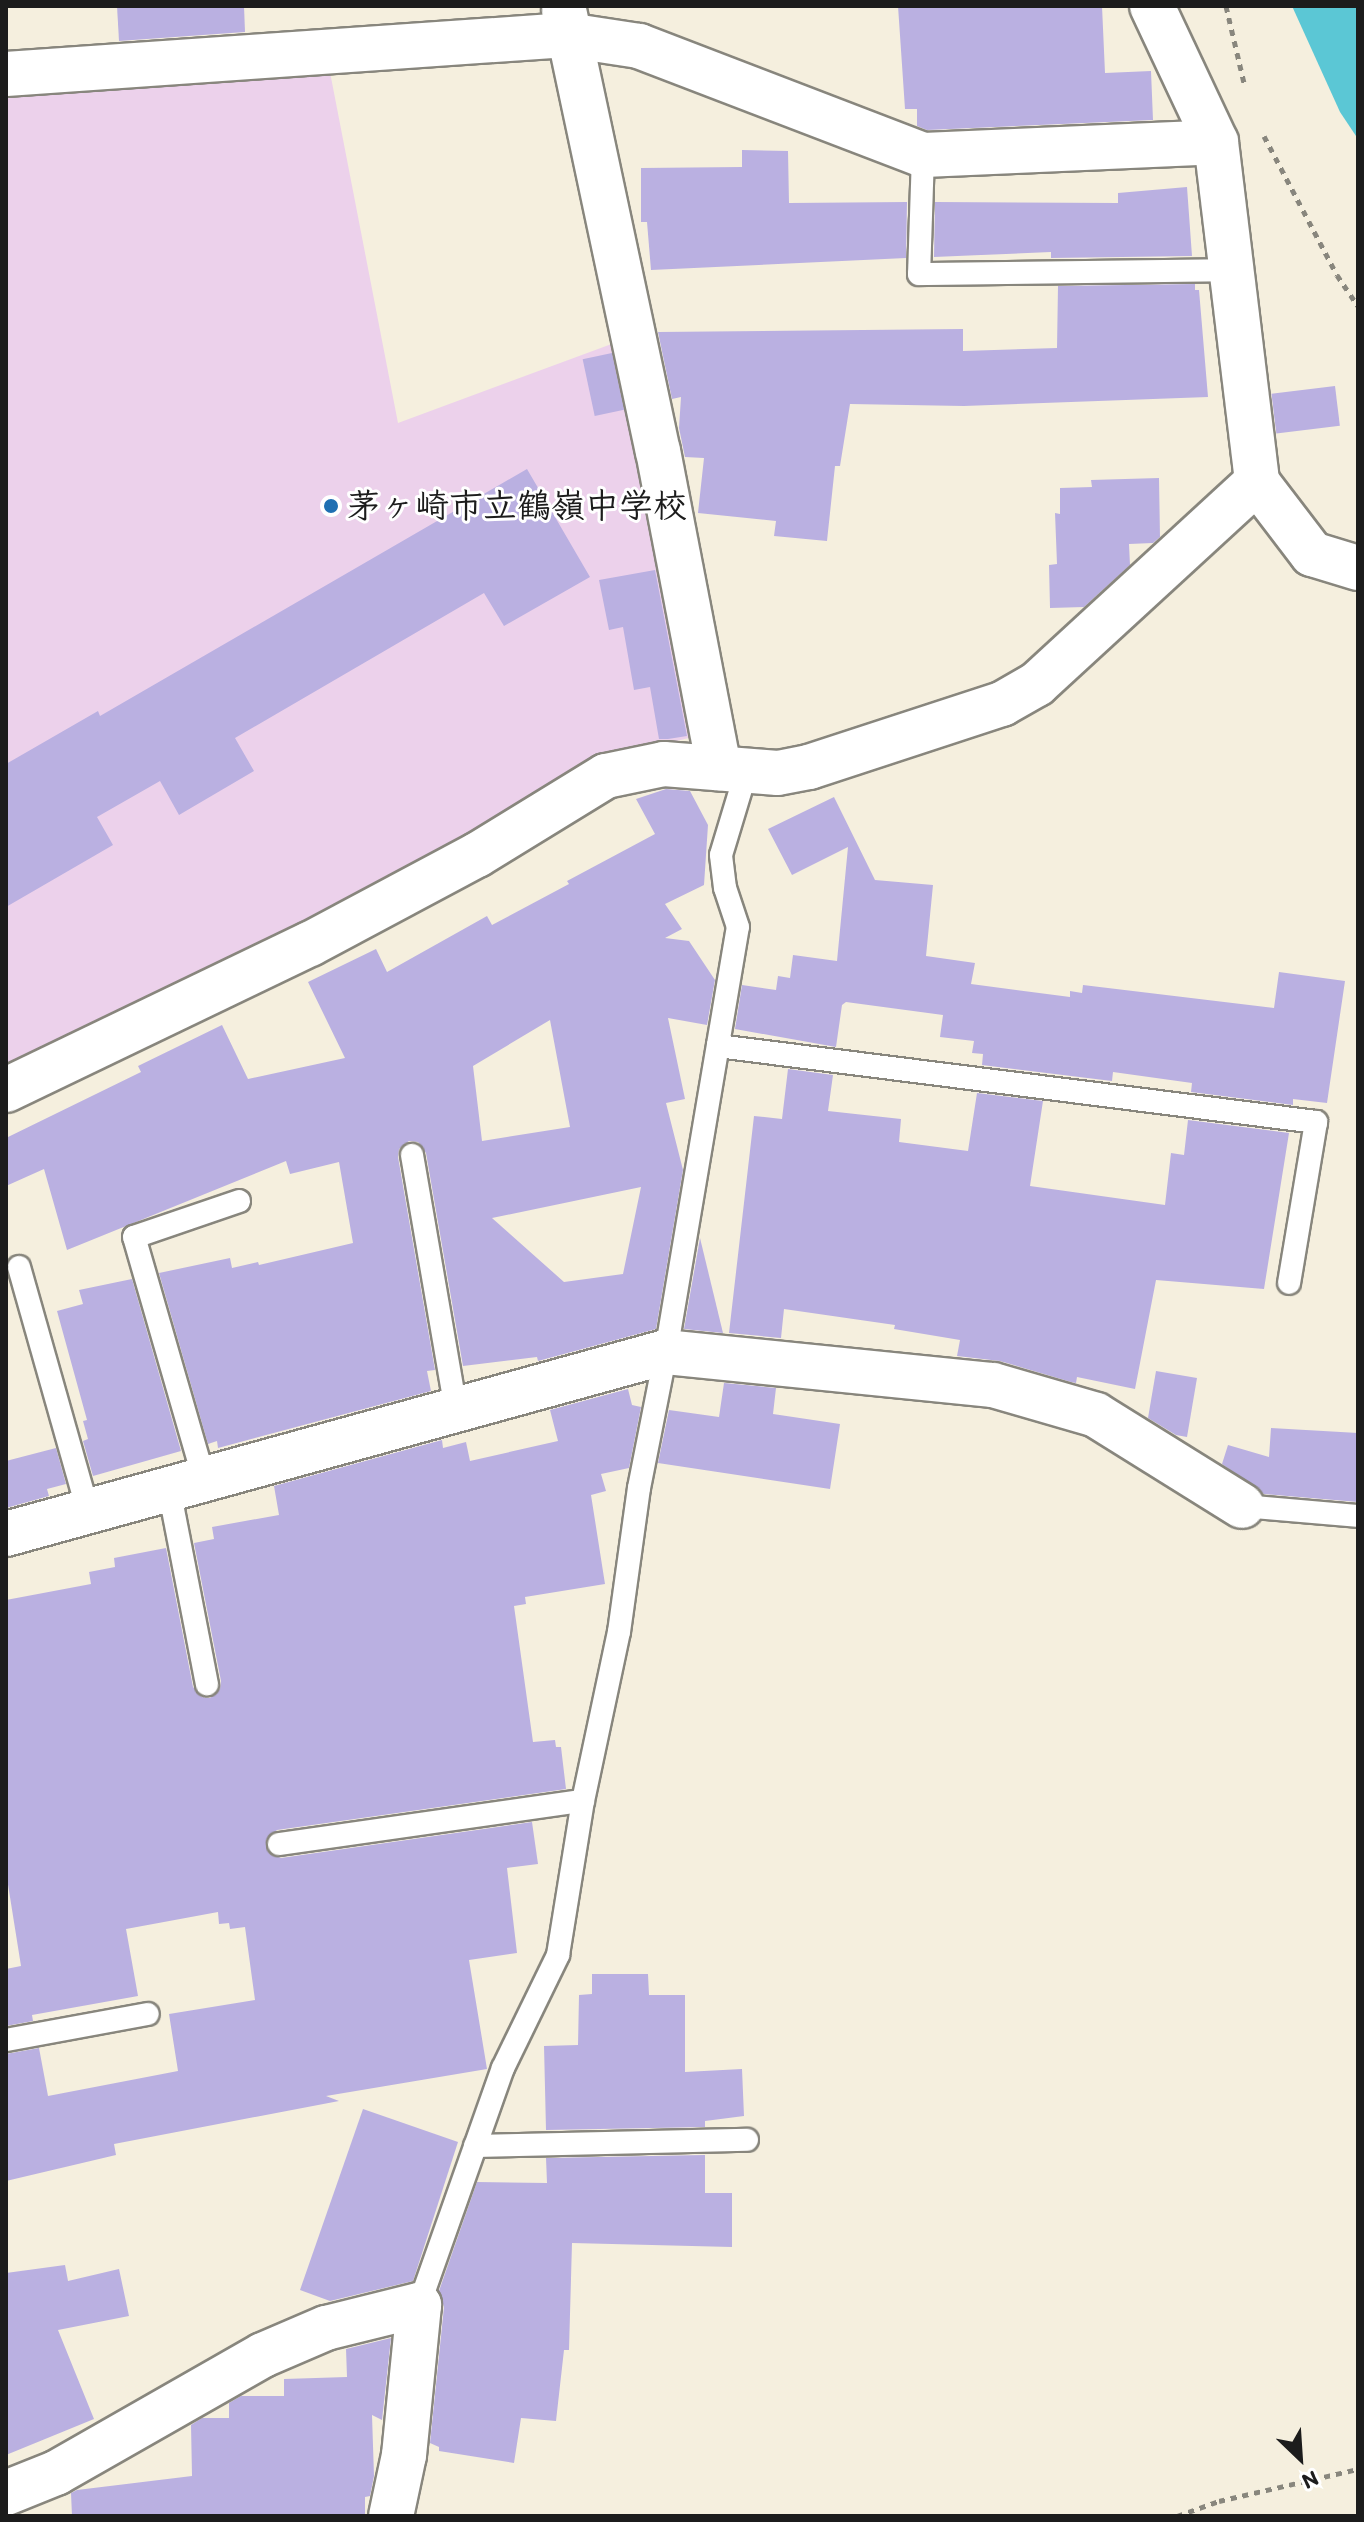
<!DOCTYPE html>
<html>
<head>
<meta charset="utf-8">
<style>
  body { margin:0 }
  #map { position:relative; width:1364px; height:2522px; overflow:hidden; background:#f5efde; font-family:Itim,"Klee One",sans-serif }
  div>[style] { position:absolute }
  .built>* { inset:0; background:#ecd1eb }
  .water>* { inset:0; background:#5bc7d5 }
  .building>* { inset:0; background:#bab0e1; transform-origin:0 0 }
  .path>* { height:5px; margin-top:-2.5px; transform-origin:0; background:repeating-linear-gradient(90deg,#88867d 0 6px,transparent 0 12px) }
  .roads { filter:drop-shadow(2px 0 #88867d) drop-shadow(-2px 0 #88867d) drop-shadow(0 2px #88867d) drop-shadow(0 -2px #88867d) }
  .lane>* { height:22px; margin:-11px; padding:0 11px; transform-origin:11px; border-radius:11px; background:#fff }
  .street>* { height:44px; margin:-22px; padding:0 22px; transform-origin:22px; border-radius:22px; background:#fff }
  .dots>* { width:22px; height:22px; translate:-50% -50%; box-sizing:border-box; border:4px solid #fff; border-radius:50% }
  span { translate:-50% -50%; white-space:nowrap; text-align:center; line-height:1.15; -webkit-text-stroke:6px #fff; paint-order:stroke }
  .poi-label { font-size:34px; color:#1c1c1c; font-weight:700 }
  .left { translate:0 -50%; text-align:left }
  .frame { position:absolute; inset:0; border:8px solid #1c1c1c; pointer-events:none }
  .north { position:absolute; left:1260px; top:2418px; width:80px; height:80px; -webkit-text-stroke:6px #fff; paint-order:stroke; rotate:155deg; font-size:22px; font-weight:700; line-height:32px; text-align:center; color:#1c1c1c }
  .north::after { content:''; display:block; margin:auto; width:28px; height:36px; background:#1c1c1c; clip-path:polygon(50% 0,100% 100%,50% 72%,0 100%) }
</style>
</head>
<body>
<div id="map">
  <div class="built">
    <div style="clip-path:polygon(329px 67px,398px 423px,617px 342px,701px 735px,590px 762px,438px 854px,6px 1070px,6px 90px)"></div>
  </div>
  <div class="water">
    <div style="clip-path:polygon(1292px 6px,1358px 6px,1358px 139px,1340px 112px)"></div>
  </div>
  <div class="building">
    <div style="clip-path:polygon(117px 6px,244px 6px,245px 32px,119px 41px)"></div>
    <div style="clip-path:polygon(898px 6px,1102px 6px,1105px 73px,1151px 71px,1153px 120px,927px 130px,917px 126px,917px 109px,905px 109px)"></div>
    <div style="clip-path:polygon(742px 150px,788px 151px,789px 203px,907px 202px,906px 258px,651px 270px,647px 222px,641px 222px,641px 168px,742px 167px)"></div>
    <div style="clip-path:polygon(1187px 187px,1192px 256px,1051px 258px,1051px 252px,934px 257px,935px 202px,1118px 203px,1118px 193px)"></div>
    <div style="clip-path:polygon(1195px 284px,1195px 290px,1199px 290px,1208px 397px,964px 406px,850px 404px,840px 466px,835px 466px,827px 541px,774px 536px,776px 521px,698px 513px,704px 458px,685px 457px,679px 428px,681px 397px,672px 399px,658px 332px,963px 329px,963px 351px,1057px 348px,1058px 286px)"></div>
    <div style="left:612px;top:353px;width:58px;height:30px;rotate:78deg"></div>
    <div style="left:1335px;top:386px;width:40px;height:64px;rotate:83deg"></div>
    <div style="clip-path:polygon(527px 469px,590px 577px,504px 626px,484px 593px,235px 738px,254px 771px,179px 815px,160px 781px,97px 817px,113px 845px,6px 907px,6px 764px,98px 711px,100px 716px)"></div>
    <div style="clip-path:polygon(1159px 478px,1160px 537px,1153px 543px,1129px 544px,1130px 565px,1084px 607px,1050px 608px,1049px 565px,1057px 564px,1055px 513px,1060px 514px,1060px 488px,1092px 487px,1091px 480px)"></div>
    <div style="clip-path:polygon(655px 570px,687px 736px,668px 739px,659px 739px,650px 687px,634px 690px,623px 627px,609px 630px,599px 580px)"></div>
    <div style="clip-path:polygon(evenodd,666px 789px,690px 791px,708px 825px,704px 885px,665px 904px,682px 929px,665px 938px,689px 941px,715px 980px,707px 1025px,668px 1018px,685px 1099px,666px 1103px,683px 1170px,656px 1329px,538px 1361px,537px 1357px,463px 1366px,426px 1153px,418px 1142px,409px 1141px,399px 1149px,398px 1157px,435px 1370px,427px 1371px,431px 1391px,218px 1448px,217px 1441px,208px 1444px,159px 1273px,230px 1258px,232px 1268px,258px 1262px,259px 1265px,353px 1243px,339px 1162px,290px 1174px,286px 1161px,67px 1250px,44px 1169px,6px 1186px,6px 1138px,141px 1072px,138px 1066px,222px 1025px,248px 1079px,345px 1058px,308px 982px,376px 949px,387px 972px,487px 916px,492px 925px,569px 884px,567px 881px,655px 834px,636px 799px,666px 789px,550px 1020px,570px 1127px,482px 1141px,473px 1066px,550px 1020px,666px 789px,641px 1187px,623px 1274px,564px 1282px,492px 1218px,641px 1187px)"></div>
    <div style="clip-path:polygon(834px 797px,875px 880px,933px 885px,926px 956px,975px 963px,971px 984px,1070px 997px,1070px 991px,1082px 993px,1083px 985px,1274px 1008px,1279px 972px,1345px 981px,1327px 1103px,1293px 1099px,1293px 1105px,1191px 1092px,1192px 1083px,1113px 1072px,1112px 1081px,982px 1065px,983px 1054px,972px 1053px,974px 1041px,940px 1037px,943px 1015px,846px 1002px,842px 1005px,836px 1047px,735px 1029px,742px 985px,776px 990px,778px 976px,790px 978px,793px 955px,837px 961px,848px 847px,792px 875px,768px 829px)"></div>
    <div style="clip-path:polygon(788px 1069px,833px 1075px,828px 1111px,901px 1119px,899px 1142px,968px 1151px,977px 1093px,1043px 1101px,1030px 1186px,1165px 1205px,1171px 1153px,1184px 1155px,1188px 1120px,1289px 1133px,1264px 1289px,1156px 1280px,1135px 1389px,1077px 1377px,1076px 1383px,1071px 1382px,1000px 1361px,957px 1356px,960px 1340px,894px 1329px,895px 1325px,784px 1309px,781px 1338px,729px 1333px,754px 1116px,782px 1119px)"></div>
    <div style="clip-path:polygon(700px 1238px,723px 1333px,684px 1329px)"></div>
    <div style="clip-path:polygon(132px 1279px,181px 1451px,93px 1476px,83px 1441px,88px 1439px,83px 1421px,87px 1420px,57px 1311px,83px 1304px,79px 1290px)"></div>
    <div style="clip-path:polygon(1156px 1371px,1197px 1378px,1187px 1437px,1176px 1435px,1148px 1418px)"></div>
    <div style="clip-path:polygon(724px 1383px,776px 1388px,773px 1414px,840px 1424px,830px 1489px,658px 1463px,669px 1410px,719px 1417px)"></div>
    <div style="clip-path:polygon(628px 1389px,632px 1405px,641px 1407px,629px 1468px,601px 1474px,606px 1491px,591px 1495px,605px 1584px,525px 1597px,526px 1604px,514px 1606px,533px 1742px,555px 1740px,556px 1747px,561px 1747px,566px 1789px,277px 1830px,266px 1840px,269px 1853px,281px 1858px,532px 1822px,538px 1864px,507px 1868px,517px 1953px,469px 1960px,487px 2069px,326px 2096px,339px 2101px,114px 2144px,116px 2155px,6px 2181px,6px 2054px,39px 2048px,48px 2096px,178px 2071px,169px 2014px,255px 2000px,245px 1927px,230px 1929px,229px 1923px,219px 1924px,218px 1912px,126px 1929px,138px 1996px,32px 2015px,33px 2021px,6px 2026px,6px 1969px,21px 1966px,6px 1872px,6px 1600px,91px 1584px,89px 1572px,115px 1567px,114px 1558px,166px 1548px,193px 1687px,202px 1697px,210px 1698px,220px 1689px,221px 1681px,194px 1543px,214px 1539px,212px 1527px,279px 1515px,274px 1486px,442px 1440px,443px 1448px,466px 1442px,470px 1461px,558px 1441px,550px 1410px)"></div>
    <div style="clip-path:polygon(1271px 1428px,1358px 1433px,1358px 1502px,1264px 1494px,1222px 1464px,1228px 1445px,1269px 1457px)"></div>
    <div style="clip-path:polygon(56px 1448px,66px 1484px,47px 1489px,49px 1496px,6px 1508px,6px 1461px)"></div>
    <div style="clip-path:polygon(592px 1974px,648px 1974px,649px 1995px,685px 1995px,685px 2072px,742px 2069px,744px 2116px,705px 2121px,705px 2127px,546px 2130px,544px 2046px,578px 2045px,579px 1995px,592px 1994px)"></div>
    <div style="clip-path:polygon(363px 2109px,458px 2142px,413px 2281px,330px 2301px,300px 2290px)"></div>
    <div style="clip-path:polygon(705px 2155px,705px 2193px,732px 2193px,732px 2247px,572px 2243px,569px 2350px,564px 2350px,556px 2421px,521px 2418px,514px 2463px,439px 2451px,439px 2447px,430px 2443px,444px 2307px,439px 2291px,477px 2182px,547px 2183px,546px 2158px)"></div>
    <div style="clip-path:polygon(65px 2265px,68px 2281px,119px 2269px,129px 2316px,58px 2330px,94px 2419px,6px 2455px,6px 2273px)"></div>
    <div style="clip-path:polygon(391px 2338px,382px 2420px,372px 2415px,374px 2476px,370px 2496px,365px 2497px,365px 2516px,72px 2516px,71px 2493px,77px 2490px,192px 2476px,191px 2425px,202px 2418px,229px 2418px,229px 2403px,241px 2396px,284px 2396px,284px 2379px,347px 2377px,346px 2349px)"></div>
  </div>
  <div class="path">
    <div style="left:1226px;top:6px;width:83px;rotate:76.8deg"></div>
    <div style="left:1264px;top:136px;width:157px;rotate:62.3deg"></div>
    <div style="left:1337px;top:275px;width:37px;rotate:56deg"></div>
    <div style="left:1177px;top:2516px;width:45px;rotate:-19.7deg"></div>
    <div style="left:1219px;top:2501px;width:143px;rotate:-13deg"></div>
  </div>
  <div class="roads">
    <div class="lane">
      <div style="left:923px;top:155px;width:119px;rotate:91.9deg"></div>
      <div style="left:919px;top:274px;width:313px;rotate:-0.7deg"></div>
      <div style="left:718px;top:1046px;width:603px;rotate:7.24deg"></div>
      <div style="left:1316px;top:1122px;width:163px;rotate:99.5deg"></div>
      <div style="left:412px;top:1155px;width:258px;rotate:80.2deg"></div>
      <div style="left:19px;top:1267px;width:254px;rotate:74.2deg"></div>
      <div style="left:204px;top:1479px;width:252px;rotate:-106.1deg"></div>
      <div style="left:134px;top:1237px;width:111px;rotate:-18.9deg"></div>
      <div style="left:169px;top:1489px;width:199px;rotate:79deg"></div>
      <div style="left:1242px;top:1506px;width:116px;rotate:4.9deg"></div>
      <div style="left:279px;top:1844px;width:307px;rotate:-8.1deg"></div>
      <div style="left:6px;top:2040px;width:144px;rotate:-10.4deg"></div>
      <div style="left:475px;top:2146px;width:272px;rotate:-1.3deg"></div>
      <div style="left:419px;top:2305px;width:251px;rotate:-70.5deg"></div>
      <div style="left:503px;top:2068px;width:126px;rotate:-64deg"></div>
      <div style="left:558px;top:1955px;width:156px;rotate:-80.8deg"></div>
      <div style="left:583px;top:1801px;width:173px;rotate:-78deg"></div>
      <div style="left:619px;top:1632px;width:145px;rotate:-82.1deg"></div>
      <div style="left:639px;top:1488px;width:139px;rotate:-78.8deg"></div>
      <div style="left:666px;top:1352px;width:431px;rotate:-80.4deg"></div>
      <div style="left:738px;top:927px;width:41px;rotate:-108.4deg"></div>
      <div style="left:725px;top:888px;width:33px;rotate:-97deg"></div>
      <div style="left:721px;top:855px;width:87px;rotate:-73.2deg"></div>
    </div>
    <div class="street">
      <div style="left:1152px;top:6px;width:150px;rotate:64.8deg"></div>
      <div style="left:1216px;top:142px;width:342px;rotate:83.1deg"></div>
      <div style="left:1257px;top:482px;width:91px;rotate:52.6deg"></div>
      <div style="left:1312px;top:554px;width:48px;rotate:16.9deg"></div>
      <div style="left:564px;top:10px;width:451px;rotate:78deg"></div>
      <div style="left:658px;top:451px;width:323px;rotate:79.1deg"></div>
      <div style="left:6px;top:74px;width:562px;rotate:-3.98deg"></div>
      <div style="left:567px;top:35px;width:73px;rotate:8.7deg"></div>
      <div style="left:639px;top:46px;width:304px;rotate:21deg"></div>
      <div style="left:923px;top:155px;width:293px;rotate:-2.5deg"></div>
      <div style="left:6px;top:1090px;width:337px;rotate:-25.7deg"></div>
      <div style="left:310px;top:944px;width:189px;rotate:-28.1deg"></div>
      <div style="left:477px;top:855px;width:151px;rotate:-31.5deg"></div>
      <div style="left:606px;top:776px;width:59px;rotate:-11.7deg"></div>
      <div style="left:664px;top:764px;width:114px;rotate:4.5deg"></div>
      <div style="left:778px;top:773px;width:32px;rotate:-11deg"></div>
      <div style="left:809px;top:767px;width:203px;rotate:-18.1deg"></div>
      <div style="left:1002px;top:704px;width:40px;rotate:-29.7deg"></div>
      <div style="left:1037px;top:684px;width:299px;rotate:-42.6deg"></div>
      <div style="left:6px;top:1534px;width:685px;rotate:-15.42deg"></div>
      <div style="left:666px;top:1352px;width:329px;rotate:5.8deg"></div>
      <div style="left:993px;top:1385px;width:107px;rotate:16.2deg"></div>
      <div style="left:1096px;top:1415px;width:172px;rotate:31.9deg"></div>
      <div style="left:6px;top:2493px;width:54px;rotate:-21.8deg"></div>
      <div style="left:56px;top:2473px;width:238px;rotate:-29.7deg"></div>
      <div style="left:263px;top:2355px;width:69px;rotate:-23.2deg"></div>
      <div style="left:326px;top:2328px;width:96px;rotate:-13.9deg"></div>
      <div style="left:419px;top:2305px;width:151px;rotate:95.7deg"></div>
      <div style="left:404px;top:2455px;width:62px;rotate:102deg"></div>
    </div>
  </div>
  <div class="dots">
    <div style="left:331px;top:506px;background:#1f6fb2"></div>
  </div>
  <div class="poi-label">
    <span class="left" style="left:347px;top:506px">茅ヶ崎市立鶴嶺中学校</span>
  </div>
  <div class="frame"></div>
  <div class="north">N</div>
</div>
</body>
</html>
